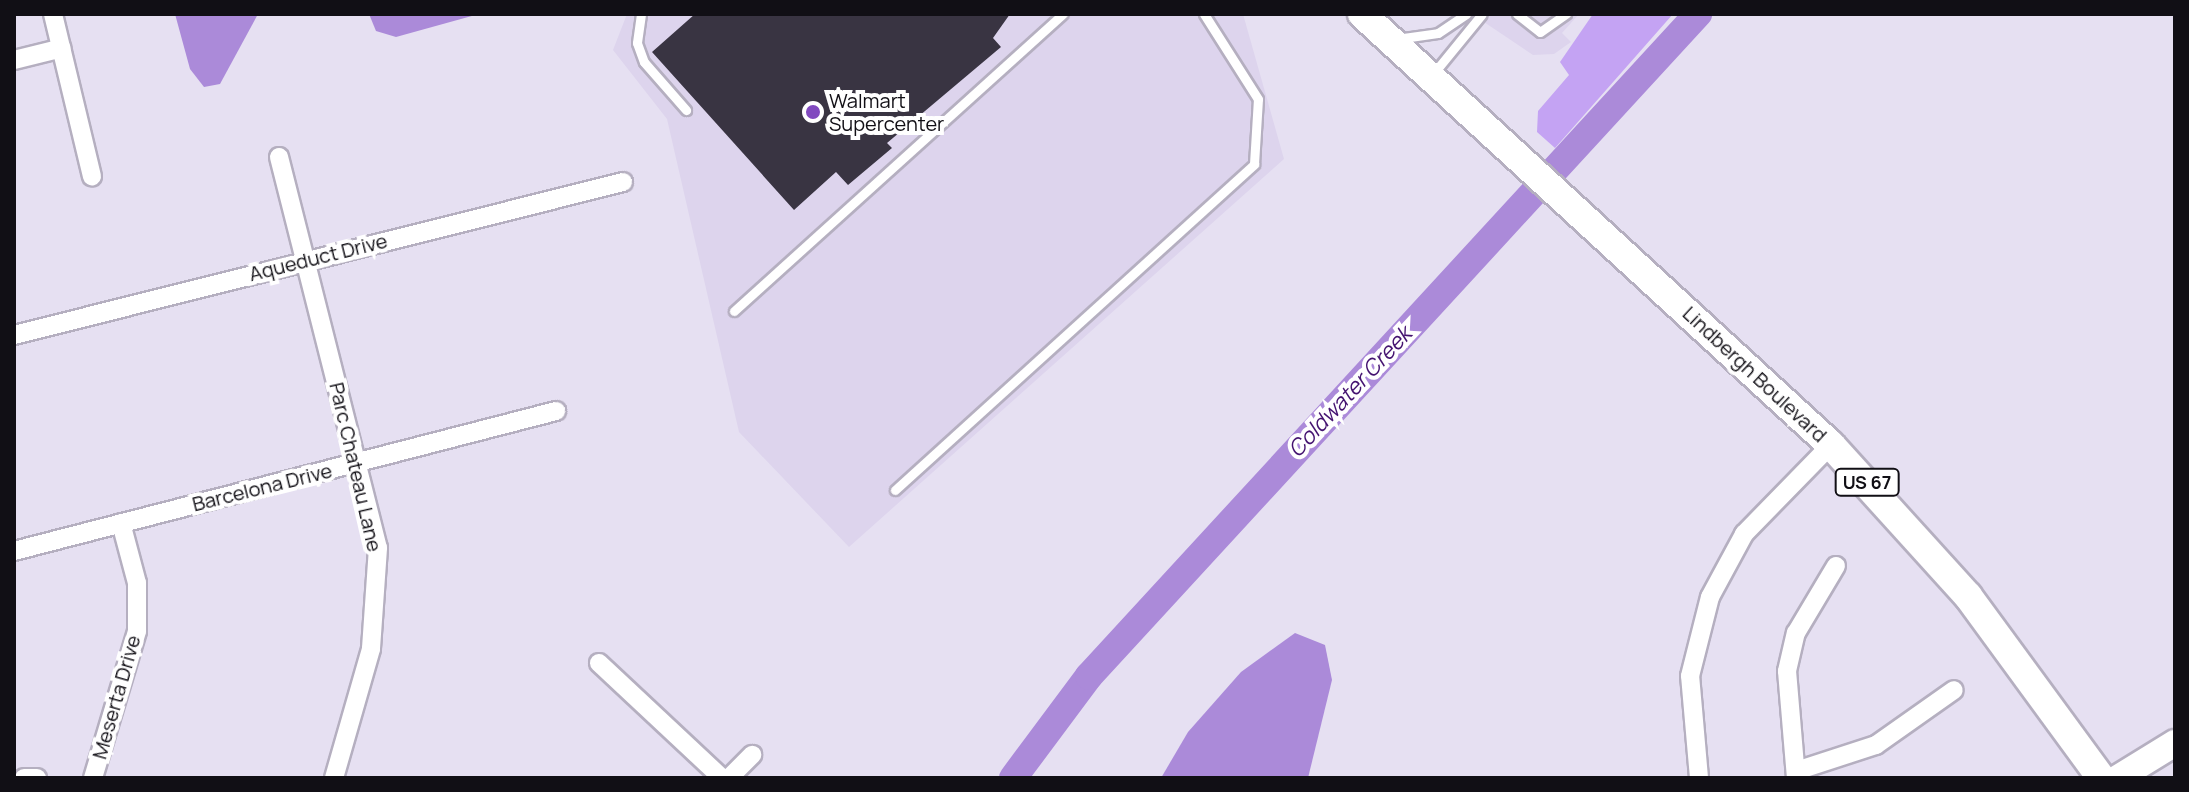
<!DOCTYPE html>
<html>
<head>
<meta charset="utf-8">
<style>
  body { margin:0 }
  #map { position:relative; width:2189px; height:792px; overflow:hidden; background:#e6e0f2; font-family:Manrope,sans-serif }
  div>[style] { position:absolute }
  .built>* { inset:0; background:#ddd4ed }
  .forest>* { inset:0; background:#c4a3f3 }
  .water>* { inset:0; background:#ab8ad9 }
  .river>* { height:28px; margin:-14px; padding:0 14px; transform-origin:14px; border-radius:14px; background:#ab8ad9 }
  .building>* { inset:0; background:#393442 }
  .roads { filter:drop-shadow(2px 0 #b5afc0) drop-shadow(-2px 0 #b5afc0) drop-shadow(0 2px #b5afc0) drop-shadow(0 -2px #b5afc0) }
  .lane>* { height:9px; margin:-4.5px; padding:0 4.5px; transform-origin:4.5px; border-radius:4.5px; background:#fff }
  .street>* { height:18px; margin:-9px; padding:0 9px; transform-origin:9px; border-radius:9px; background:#fff }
  .secondary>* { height:26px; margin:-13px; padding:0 13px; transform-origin:13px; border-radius:13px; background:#fff }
  .primary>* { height:28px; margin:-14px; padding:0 14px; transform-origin:14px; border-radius:14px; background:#fff }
  .dots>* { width:22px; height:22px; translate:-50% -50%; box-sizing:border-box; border:4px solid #fff; border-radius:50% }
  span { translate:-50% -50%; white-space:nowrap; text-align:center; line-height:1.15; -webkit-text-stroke:8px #fff; paint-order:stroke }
  .shield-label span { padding:2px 6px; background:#fff; border:2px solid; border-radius:6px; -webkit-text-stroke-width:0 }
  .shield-label { font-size:18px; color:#110f15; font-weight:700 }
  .poi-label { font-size:20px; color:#110f15 }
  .left { translate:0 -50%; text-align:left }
  .street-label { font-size:20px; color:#110f15 }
  .water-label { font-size:22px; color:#441370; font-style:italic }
  .frame { position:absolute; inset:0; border:16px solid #110f15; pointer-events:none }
</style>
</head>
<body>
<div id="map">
  <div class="built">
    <div style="clip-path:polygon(627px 14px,1243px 14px,1284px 159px,849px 547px,739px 432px,667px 119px,613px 50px)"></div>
    <div style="clip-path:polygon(1472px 14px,1579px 14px,1562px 33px,1571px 42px,1554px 54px,1533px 55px)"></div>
  </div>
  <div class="forest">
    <div style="clip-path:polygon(1593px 14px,1673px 14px,1555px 148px,1537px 132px,1538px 111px,1569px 75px,1560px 62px)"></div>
  </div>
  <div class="water">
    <div style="clip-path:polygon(175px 14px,258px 14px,220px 84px,204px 87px,190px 69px)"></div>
    <div style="clip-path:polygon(369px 14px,479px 14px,396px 37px,376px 31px)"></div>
    <div style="clip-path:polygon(1295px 633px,1325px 645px,1332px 680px,1308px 778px,1161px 778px,1188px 732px,1241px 672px)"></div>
  </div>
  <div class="river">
    <div style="left:1013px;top:778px;width:127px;rotate:-53.3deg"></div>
    <div style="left:1089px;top:676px;width:900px;rotate:-47.39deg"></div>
  </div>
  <div class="building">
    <div style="clip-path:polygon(695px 14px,1010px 14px,993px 38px,1001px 47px,887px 143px,892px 148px,848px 185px,836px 172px,794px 210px,652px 52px)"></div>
  </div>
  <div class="roads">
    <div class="lane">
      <div style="left:641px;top:14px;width:29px;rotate:98deg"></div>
      <div style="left:637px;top:43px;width:20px;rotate:70deg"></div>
      <div style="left:644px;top:62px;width:64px;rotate:48.8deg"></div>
      <div style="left:1517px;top:14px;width:29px;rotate:38deg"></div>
      <div style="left:1540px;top:32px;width:32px;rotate:-35deg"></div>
      <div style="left:1396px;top:39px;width:42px;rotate:-8.1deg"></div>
      <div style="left:1438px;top:33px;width:34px;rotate:-34deg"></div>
      <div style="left:1433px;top:74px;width:77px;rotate:-50.8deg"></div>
      <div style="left:734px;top:311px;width:443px;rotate:-42.1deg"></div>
      <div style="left:895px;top:490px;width:485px;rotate:-42.2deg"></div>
      <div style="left:1254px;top:164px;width:65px;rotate:-86.5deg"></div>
      <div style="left:1258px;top:99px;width:101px;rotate:-122.4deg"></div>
    </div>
    <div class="street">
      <div style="left:53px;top:14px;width:167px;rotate:76.5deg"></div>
      <div style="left:14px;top:60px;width:49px;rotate:-14deg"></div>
      <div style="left:279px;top:157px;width:403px;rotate:75.8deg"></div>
      <div style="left:378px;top:548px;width:101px;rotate:94deg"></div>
      <div style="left:371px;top:649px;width:134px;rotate:106deg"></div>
      <div style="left:14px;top:335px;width:628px;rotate:-14.1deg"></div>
      <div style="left:14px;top:551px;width:560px;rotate:-14.48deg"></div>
      <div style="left:599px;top:663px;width:168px;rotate:43.1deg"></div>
      <div style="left:1796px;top:771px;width:84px;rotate:-18deg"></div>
      <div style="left:1876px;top:745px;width:95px;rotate:-35.2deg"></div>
      <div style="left:24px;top:778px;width:13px"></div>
      <div style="left:93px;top:778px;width:153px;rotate:-73.3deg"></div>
      <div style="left:137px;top:631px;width:48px;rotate:-90deg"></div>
      <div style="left:137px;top:583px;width:62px;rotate:-104.9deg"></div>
      <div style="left:729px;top:778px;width:33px;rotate:-45deg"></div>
      <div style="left:1699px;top:778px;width:102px;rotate:-95deg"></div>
      <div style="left:1690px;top:676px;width:81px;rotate:-75.8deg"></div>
      <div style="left:1710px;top:597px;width:72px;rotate:-61.6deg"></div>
      <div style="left:1744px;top:534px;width:124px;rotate:-45.7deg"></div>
      <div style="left:1796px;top:778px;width:107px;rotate:-94.8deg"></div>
      <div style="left:1787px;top:671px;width:39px;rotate:-77deg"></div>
      <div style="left:1796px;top:633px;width:78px;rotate:-59.2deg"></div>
    </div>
    <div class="secondary">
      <div style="left:2118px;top:778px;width:67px;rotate:-31.6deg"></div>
    </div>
    <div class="primary">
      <div style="left:1362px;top:14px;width:637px;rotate:42.58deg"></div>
      <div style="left:1831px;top:445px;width:204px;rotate:47.8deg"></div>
      <div style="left:1968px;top:596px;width:225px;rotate:53.8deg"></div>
    </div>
  </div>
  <div class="dots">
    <div style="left:813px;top:112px;background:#8149bf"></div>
  </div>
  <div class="shield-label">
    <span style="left:1867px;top:482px">US 67</span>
  </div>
  <div class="poi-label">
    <span class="left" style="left:829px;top:112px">Walmart<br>Supercenter</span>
  </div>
  <div class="street-label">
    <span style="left:318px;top:257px;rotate:-14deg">Aqueduct Drive</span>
    <span style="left:1755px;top:374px;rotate:43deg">Lindbergh Boulevard</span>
    <span style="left:356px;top:467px;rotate:77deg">Parc Chateau Lane</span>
    <span style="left:262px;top:487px;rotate:-14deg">Barcelona Drive</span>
    <span style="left:116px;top:697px;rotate:-74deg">Meserta Drive</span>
  </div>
  <div class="water-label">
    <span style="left:1350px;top:392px;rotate:-47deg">Coldwater Creek</span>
  </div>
  <div class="frame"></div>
</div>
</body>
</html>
